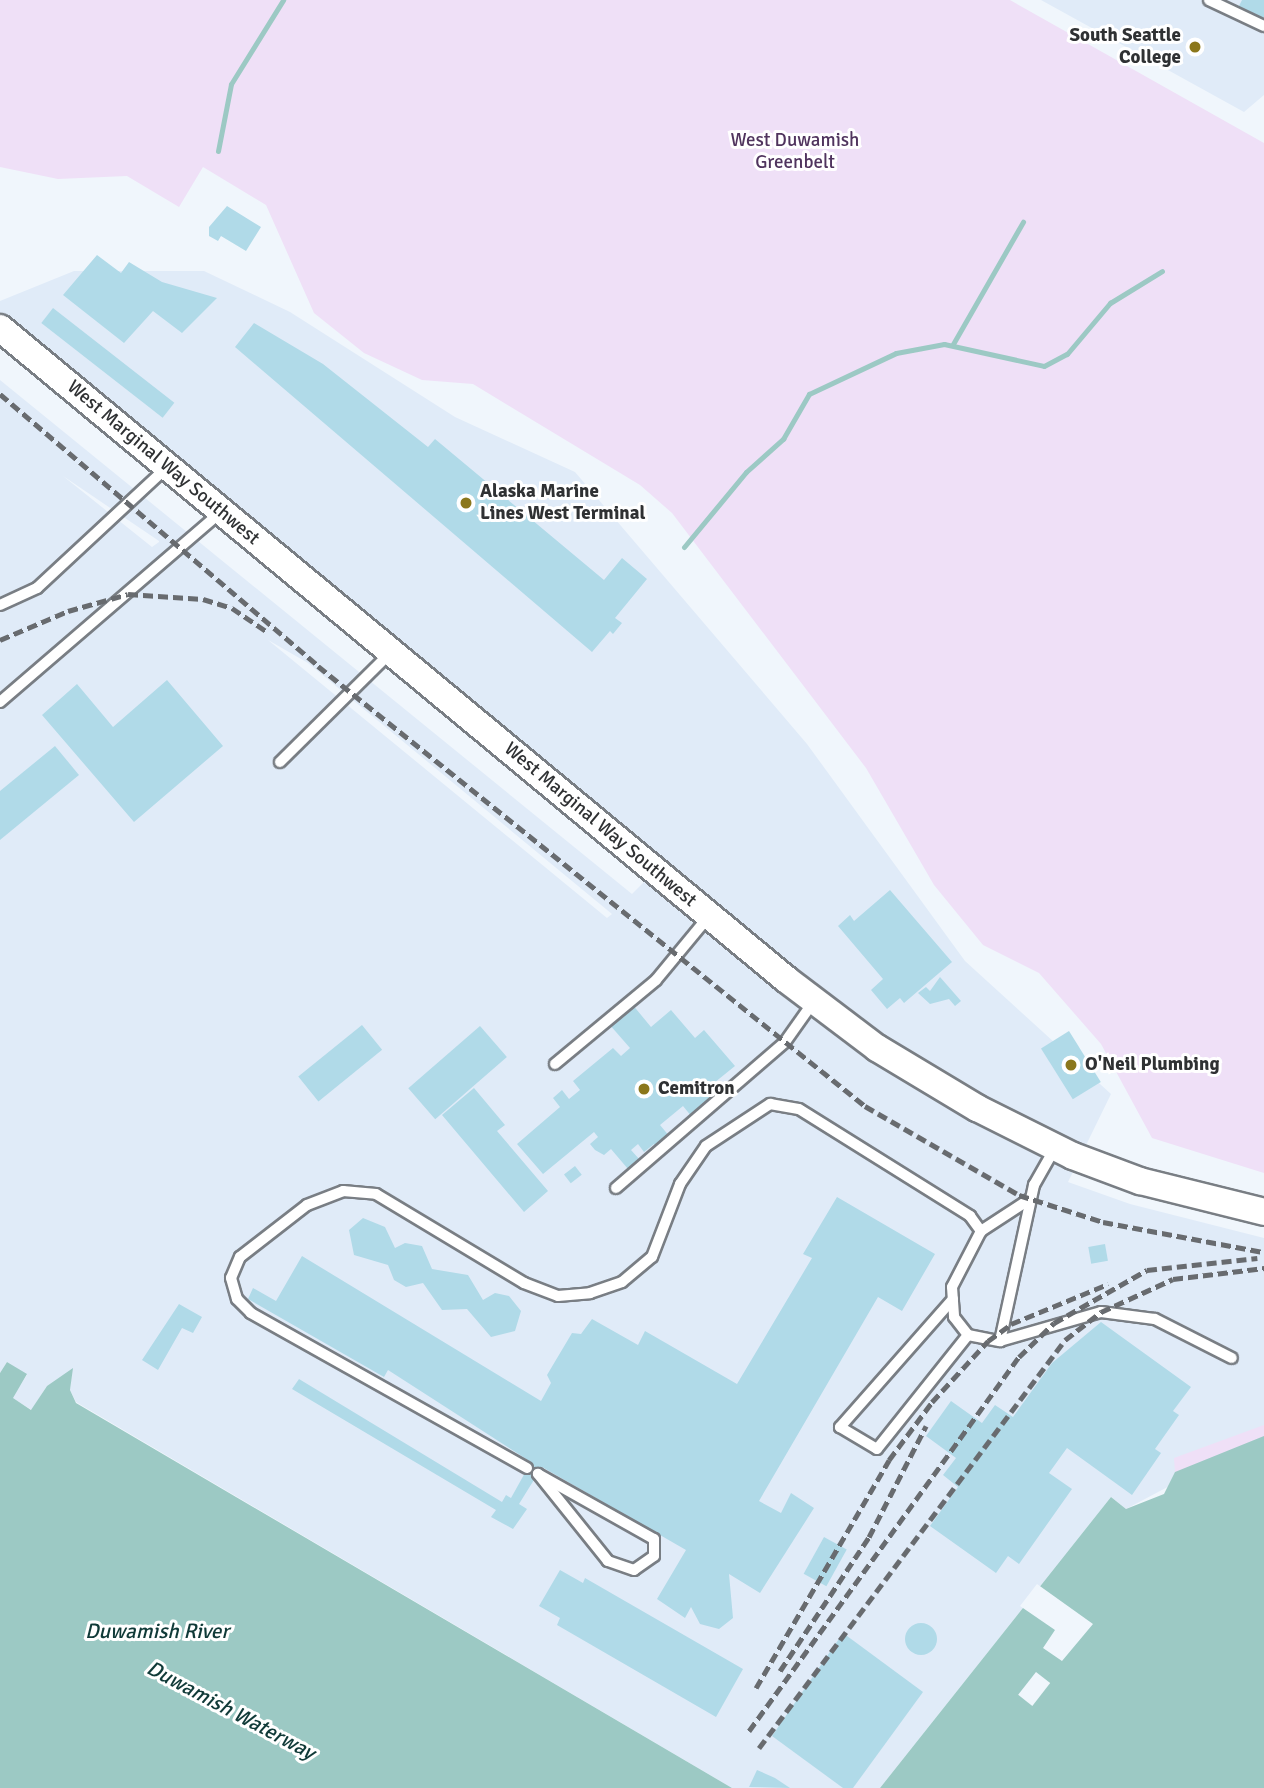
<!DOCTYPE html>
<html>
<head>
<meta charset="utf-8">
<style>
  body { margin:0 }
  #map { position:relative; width:1264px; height:1788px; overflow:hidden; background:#f0f6fc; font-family:Signika,sans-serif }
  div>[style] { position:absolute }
  .built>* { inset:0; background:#e0ebf8 }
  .green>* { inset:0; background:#efe0f7 }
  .water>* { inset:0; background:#9cc9c4 }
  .pier>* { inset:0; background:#f0f6fc; transform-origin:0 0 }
  .stream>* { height:5px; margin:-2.5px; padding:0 2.5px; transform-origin:2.5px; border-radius:2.5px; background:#9cc9c4 }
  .building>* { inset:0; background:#b0dae8; transform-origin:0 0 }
  .round { border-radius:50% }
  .roads { filter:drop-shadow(2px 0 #797e84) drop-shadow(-2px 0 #797e84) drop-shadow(0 2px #797e84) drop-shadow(0 -2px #797e84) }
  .service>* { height:10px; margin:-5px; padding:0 5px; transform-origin:5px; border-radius:5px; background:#fff }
  .secondary>* { height:26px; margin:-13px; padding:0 13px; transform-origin:13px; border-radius:13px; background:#fff }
  .rail>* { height:5px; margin-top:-2.5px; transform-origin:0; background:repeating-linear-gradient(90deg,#686b6f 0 10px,transparent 0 15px) }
  .dots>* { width:19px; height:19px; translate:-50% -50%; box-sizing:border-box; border:4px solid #fff; border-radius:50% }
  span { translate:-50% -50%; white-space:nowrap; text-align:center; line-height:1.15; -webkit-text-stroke:6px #fff; paint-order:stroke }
  .poi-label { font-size:19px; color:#2f3133; font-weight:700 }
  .right { translate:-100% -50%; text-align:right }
  .left { translate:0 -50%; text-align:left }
  .park-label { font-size:19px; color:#50345e }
  .street-label { font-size:19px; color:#2f3133 }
  .water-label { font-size:21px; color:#103a38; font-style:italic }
</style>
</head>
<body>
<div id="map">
  <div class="built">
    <i style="clip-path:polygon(1041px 0,1264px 0,1264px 95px,1244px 112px)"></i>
    <i style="clip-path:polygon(evenodd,74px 271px,204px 271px,290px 312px,455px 417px,575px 472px,807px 744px,965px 961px,1111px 1094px,1068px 1182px,1130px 1204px,1264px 1238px,1264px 1436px,1126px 1509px,1111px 1497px,880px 1788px,732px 1788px,76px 1402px,70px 1390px,72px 1370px,46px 1387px,32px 1410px,12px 1398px,27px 1375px,7px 1362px,0 1373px,0 380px,632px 894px,662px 864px,0 342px,0 301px,74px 271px,63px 476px,159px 541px,159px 542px,152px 547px,63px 476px,74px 271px,268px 640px,308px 663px,612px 914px,607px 918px,268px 640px)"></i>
  </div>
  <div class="green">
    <i style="clip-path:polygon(0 0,1010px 0,1264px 143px,1264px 1173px,1152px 1138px,1101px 1044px,1039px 973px,983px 945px,934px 885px,866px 768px,672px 513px,640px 485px,473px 384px,422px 380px,364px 353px,314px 313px,266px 205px,203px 167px,179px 207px,127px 176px,58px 179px,0 167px)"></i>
    <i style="clip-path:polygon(1264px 1425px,1264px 1473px,1206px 1480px,1175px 1472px,1174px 1458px)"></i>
  </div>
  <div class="water">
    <i style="clip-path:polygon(7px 1362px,27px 1374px,13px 1398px,31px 1410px,47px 1386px,73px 1368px,70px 1390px,76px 1403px,732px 1788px,0 1788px,0 1373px)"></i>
    <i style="clip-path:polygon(1264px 1436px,1264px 1788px,880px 1788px,1111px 1497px,1126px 1509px,1164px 1494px,1175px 1472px)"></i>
  </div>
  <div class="pier">
    <i style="clip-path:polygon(1037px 1584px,1093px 1624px,1062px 1661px,1043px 1648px,1055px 1630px,1020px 1606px)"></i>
    <i style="left:1036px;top:1672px;width:18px;height:29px;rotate:38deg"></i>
  </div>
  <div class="stream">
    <i style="left:218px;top:151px;width:68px;rotate:-79deg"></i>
    <i style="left:231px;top:84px;width:99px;rotate:-58.2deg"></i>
    <i style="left:953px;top:344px;width:141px;rotate:-60.2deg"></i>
    <i style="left:684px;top:547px;width:97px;rotate:-50.4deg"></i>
    <i style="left:746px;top:472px;width:50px;rotate:-41.7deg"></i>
    <i style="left:783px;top:439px;width:52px;rotate:-60deg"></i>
    <i style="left:809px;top:394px;width:96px;rotate:-25.2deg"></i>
    <i style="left:896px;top:353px;width:49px;rotate:-10.6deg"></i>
    <i style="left:944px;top:344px;width:102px;rotate:12.4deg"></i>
    <i style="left:1044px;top:366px;width:26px;rotate:-28deg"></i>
    <i style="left:1067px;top:354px;width:67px;rotate:-49.9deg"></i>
    <i style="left:1110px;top:303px;width:61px;rotate:-31.6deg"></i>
  </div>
  <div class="building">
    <i style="clip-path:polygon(1242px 0,1264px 0,1264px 18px,1238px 8px)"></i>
    <i style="clip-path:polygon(227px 206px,261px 227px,246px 251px,221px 236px,218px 241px,209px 236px,209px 227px)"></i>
    <i style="clip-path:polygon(97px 255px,121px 273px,129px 262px,162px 282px,217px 298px,182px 333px,153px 311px,124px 343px,63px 295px)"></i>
    <i style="left:53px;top:308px;width:154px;height:19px;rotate:38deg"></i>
    <i style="clip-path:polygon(254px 323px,323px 364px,428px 447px,435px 439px,604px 580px,622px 558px,647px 579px,615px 618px,622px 623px,613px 634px,610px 631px,592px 652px,235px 347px)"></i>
    <i style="clip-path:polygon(167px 680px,223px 746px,134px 822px,42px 715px,77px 684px,113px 727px)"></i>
    <i style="clip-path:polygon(55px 746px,79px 775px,0 840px,0 791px)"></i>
    <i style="clip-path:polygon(890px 890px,952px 962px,904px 1003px,900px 998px,887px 1009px,871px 990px,883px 979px,838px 926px,850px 915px,854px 921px)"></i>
    <i style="clip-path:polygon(940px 977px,961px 1001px,955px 1006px,949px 999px,930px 1004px,918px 993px,926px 987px,930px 991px)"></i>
    <i style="clip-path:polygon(632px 1004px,651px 1027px,671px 1010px,695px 1038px,704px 1030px,735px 1066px,709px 1087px,717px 1097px,692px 1117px,683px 1106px,660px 1125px,670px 1137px,657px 1148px,654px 1144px,644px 1152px,638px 1144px,631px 1150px,640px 1160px,628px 1169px,611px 1149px,604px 1155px,595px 1150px,590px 1144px,598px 1137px,594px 1132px,543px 1174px,517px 1144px,560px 1107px,553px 1098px,562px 1090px,569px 1099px,580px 1090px,573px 1081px,613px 1048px,621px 1056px,630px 1048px,609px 1024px)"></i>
    <i style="left:362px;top:1025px;width:32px;height:82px;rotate:51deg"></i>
    <i style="left:480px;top:1026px;width:41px;height:95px;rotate:49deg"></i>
    <i style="left:1069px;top:1031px;width:60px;height:33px;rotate:58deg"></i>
    <i style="clip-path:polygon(474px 1088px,505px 1125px,497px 1131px,548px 1191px,524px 1212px,442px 1115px)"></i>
    <i style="left:575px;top:1166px;width:11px;height:14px;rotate:52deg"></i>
    <i style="clip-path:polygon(837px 1197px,935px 1254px,902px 1311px,878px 1297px,759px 1501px,781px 1513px,791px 1493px,814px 1508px,760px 1593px,729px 1574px,733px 1618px,719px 1629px,700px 1624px,691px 1607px,685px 1618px,657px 1599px,686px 1550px,542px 1467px,519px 1504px,527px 1509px,513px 1529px,491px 1517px,496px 1510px,292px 1389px,299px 1379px,502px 1502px,506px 1495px,511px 1498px,531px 1462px,388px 1370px,384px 1377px,248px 1299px,253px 1288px,276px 1301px,302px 1256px,541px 1401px,551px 1383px,547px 1375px,572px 1333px,581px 1334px,592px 1319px,638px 1345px,645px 1331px,737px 1384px,812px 1258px,803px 1254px)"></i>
    <i style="clip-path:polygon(363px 1218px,385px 1227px,395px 1248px,405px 1243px,422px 1246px,432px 1269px,468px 1275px,483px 1300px,495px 1293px,509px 1296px,521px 1311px,515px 1331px,491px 1337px,467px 1309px,442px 1310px,423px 1283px,406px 1287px,394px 1280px,388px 1265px,354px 1255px,349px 1230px)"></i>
    <i style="left:1105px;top:1244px;width:17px;height:17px;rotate:80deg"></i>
    <i style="clip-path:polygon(179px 1304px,202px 1317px,193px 1333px,182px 1328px,158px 1370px,142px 1360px)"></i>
    <i style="clip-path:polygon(1101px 1322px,1191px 1387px,1173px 1411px,1179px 1415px,1155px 1449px,1161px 1453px,1132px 1495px,1067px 1448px,1049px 1473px,1072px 1489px,1019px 1564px,1008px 1556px,996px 1573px,930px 1526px,958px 1487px,943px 1475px,956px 1458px,926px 1436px,951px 1401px,982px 1423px,995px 1405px,1013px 1417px,1052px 1363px)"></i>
    <i style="left:824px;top:1537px;width:26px;height:42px;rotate:29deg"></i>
    <i style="clip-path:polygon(560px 1570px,583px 1583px,585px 1578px,743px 1669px,716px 1717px,557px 1625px,560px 1618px,539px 1606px)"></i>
    <i class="round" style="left:905px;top:1623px;width:32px;height:32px"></i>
    <i style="clip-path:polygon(843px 1633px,923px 1692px,853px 1788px,843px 1788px,772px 1736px)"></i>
    <i style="clip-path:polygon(757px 1770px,775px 1778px,790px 1788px,749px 1787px)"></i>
  </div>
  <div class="roads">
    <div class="service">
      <i style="left:1209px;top:0;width:61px;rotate:25.3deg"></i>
      <i style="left:0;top:605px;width:41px;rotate:-24.7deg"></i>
      <i style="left:37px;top:588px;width:175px;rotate:-42.9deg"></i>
      <i style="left:0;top:702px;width:291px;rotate:-40.7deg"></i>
      <i style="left:280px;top:762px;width:156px;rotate:-44.7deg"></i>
      <i style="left:555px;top:1064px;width:131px;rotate:-39.7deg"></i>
      <i style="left:656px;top:980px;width:83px;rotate:-50.4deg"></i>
      <i style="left:616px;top:1188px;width:223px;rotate:-40.8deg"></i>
      <i style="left:785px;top:1042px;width:50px;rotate:-54.7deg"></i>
      <i style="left:981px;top:1231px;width:59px;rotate:-33.1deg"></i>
      <i style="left:953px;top:1299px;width:171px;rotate:131.4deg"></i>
      <i style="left:840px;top:1427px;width:43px;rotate:30.7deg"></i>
      <i style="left:877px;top:1449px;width:146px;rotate:-51.4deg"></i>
      <i style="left:1000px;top:1341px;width:160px;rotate:-77.7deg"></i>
      <i style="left:1034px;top:1185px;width:43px;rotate:-60.4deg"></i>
      <i style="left:527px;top:1468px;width:317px;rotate:-150.7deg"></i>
      <i style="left:251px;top:1313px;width:20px;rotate:-135deg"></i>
      <i style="left:237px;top:1299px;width:22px;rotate:-106deg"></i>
      <i style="left:231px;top:1278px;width:23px;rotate:-67deg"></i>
      <i style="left:240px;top:1257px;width:85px;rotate:-37.8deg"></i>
      <i style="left:307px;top:1205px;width:39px;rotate:-21deg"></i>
      <i style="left:343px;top:1191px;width:33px;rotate:5deg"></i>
      <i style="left:376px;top:1194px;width:173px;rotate:31deg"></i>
      <i style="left:524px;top:1283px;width:36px;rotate:21deg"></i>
      <i style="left:558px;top:1296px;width:32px;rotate:-5deg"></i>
      <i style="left:590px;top:1293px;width:34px;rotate:-19deg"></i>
      <i style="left:622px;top:1282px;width:39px;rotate:-40deg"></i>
      <i style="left:652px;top:1257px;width:78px;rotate:-69deg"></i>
      <i style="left:680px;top:1184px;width:46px;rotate:-55.6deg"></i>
      <i style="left:706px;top:1146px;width:77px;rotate:-33.3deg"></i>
      <i style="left:770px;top:1104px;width:29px;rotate:10deg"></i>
      <i style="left:799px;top:1109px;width:202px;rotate:32deg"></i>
      <i style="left:970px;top:1216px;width:19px;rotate:54deg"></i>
      <i style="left:981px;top:1231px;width:63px;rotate:117.4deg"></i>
      <i style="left:952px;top:1287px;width:30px;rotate:86deg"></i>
      <i style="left:954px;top:1317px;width:23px;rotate:52deg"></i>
      <i style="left:968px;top:1335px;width:33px;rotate:11deg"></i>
      <i style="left:1000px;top:1341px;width:105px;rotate:-16deg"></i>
      <i style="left:1101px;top:1312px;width:54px;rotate:7.4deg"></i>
      <i style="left:1155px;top:1319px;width:86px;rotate:26.9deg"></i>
      <i style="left:538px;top:1474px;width:133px;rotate:29.3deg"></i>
      <i style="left:654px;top:1539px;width:17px;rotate:90deg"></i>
      <i style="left:654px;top:1556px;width:24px;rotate:145deg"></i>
      <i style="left:634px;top:1570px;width:28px;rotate:-161deg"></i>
      <i style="left:608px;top:1561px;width:112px;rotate:-128.8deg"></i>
    </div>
    <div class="secondary">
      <i style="left:0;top:328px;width:1022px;rotate:39.64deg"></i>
      <i style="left:787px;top:980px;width:113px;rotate:37.1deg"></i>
      <i style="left:877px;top:1048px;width:117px;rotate:31deg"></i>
      <i style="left:977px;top:1108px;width:107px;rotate:26.6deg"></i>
      <i style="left:1073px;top:1156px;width:72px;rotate:20.5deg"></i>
      <i style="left:1140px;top:1181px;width:128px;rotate:14deg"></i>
    </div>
  </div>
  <div class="rail">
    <i style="left:0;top:394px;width:418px;rotate:40.5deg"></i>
    <i style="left:318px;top:666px;width:702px;rotate:38.81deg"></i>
    <i style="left:865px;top:1106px;width:178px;rotate:30deg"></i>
    <i style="left:1019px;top:1195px;width:88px;rotate:17.8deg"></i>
    <i style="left:1103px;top:1222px;width:164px;rotate:10.6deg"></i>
    <i style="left:0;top:640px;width:74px;rotate:-23.1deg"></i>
    <i style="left:68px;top:611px;width:62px;rotate:-15.8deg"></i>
    <i style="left:128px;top:594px;width:75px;rotate:3.8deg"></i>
    <i style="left:203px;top:599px;width:30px;rotate:17deg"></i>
    <i style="left:232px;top:608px;width:41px;rotate:34.1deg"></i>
    <i style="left:780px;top:1671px;width:161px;rotate:-56.4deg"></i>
    <i style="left:869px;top:1537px;width:125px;rotate:-62.8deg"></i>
    <i style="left:756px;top:1688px;width:264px;rotate:-59.7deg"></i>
    <i style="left:889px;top:1460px;width:72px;rotate:-53.4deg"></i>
    <i style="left:932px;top:1402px;width:83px;rotate:-47.4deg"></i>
    <i style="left:988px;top:1341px;width:29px;rotate:-36deg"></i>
    <i style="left:1011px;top:1324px;width:105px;rotate:-22.4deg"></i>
    <i style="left:749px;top:1731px;width:461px;rotate:-54.2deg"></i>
    <i style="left:1019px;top:1357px;width:49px;rotate:-44.2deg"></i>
    <i style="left:1054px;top:1323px;width:107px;rotate:-29.7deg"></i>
    <i style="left:1147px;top:1270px;width:111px;rotate:-6.2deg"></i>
    <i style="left:759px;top:1748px;width:510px;rotate:-53.13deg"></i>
    <i style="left:1065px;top:1340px;width:46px;rotate:-37.9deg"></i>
    <i style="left:1101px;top:1312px;width:79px;rotate:-24.6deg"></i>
    <i style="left:1173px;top:1279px;width:92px;rotate:-6.9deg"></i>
  </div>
  <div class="dots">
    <i style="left:1195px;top:47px;background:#8b771b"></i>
    <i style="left:466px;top:503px;background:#8b771b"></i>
    <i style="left:1071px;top:1065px;background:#8b771b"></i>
    <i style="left:644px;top:1089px;background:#8b771b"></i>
  </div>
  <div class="poi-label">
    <span class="right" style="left:1181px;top:47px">South Seattle<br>College</span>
    <span class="left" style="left:480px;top:503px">Alaska Marine<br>Lines West Terminal</span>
    <span class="left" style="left:1085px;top:1065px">O'Neil Plumbing</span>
    <span class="left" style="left:658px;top:1089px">Cemitron</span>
  </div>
  <div class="park-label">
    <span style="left:795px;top:152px">West Duwamish<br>Greenbelt</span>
  </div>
  <div class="street-label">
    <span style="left:163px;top:463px;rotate:40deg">West Marginal Way Southwest</span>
    <span style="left:600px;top:825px;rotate:40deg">West Marginal Way Southwest</span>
  </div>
  <div class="water-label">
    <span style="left:157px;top:1631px">Duwamish River</span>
    <span style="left:231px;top:1710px;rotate:28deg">Duwamish Waterway</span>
  </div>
</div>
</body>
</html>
